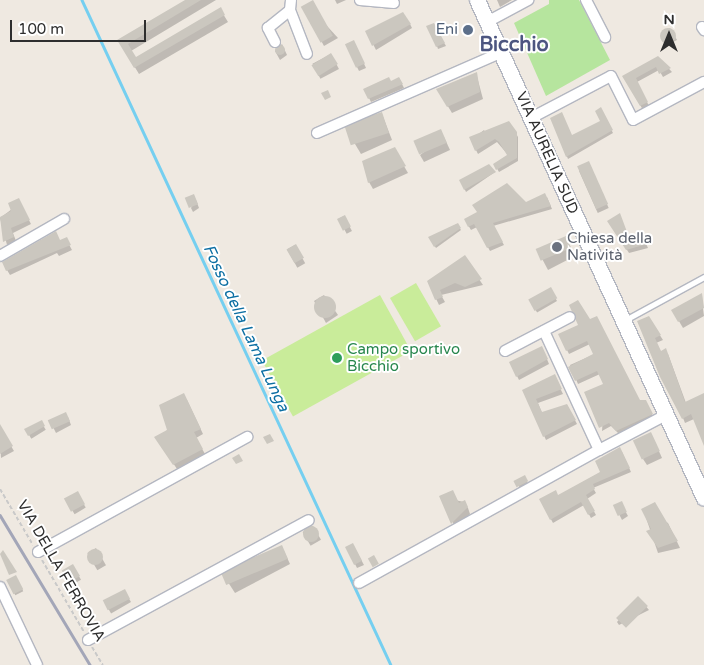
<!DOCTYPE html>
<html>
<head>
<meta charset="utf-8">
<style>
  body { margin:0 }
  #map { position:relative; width:704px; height:665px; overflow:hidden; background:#efe9e1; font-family:"Varela Round",sans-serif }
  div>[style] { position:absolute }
  .green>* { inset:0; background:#b6e59e }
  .pitch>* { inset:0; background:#c9ec9a; transform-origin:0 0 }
  .shadow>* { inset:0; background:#0003; transform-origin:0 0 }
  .stream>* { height:2.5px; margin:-1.25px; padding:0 1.25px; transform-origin:1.25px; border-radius:1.25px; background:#75cff0 }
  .building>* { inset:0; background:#cbc7bf; transform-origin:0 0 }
  .round { border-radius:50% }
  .path>* { height:2px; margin-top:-1px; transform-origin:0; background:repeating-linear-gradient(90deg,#c9c9c9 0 4px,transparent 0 6.5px) }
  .roads { filter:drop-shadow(1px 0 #b4b7c1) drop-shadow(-1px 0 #b4b7c1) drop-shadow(0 1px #b4b7c1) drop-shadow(0 -1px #b4b7c1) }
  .lane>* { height:5px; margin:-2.5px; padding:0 2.5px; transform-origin:2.5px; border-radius:2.5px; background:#fff }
  .street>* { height:10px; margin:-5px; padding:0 5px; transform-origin:5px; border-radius:5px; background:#fff }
  .secondary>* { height:15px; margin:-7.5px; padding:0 7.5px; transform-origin:7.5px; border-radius:7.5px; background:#fff }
  .rail>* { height:2.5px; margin:-1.25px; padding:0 1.25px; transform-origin:1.25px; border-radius:1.25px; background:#a3a6b8 }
  .dots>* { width:14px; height:14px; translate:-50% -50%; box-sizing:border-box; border:2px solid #fff; border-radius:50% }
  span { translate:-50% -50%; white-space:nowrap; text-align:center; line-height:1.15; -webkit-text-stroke:4px #fff; paint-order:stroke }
  .service-label { font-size:15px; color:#4e5e75 }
  .right { translate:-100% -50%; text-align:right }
  .street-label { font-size:15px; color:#2e2e2e }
  .worship-label { font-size:15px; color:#5b616d }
  .left { translate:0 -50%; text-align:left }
  .leisure-label { font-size:15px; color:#27864d }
  .water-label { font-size:16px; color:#0d6fa3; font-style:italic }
  .district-label { font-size:20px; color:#4d5680; font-weight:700 }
  .north { position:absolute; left:644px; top:10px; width:50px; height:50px; -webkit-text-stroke:4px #fff; paint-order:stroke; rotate:0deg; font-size:14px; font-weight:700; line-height:20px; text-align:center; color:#2e2e2e }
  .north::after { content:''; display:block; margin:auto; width:18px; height:22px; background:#2e2e2e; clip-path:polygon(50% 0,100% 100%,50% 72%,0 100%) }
  .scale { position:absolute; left:10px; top:20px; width:136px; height:22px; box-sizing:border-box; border:2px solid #2e2e2e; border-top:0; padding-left:6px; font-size:15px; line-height:18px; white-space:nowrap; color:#2e2e2e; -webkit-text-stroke:4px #fff; paint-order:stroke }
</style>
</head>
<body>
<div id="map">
  <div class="green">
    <i style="clip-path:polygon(549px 0,579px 0,610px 60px,546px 96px,514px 23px,549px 4px)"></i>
  </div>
  <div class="pitch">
    <i style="left:416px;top:283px;width:50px;height:30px;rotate:60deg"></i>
    <i style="left:380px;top:295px;width:64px;height:135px;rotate:61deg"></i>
  </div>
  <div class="shadow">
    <i style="clip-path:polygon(188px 0,216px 0,131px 51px,136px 59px,220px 9px,228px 22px,139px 74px,119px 41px)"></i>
    <i style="clip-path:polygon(335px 0,346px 0,337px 4px)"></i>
    <i style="clip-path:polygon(497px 0,512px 0,500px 7px)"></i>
    <i style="clip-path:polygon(410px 24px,412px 28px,376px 50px,367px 32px)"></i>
    <i style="clip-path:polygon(433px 24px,446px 46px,438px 49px,437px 46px)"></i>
    <i style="clip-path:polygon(327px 26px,338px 38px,324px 46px,317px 33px)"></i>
    <i style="clip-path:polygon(670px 28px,677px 40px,665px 46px,661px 33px)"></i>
    <i style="clip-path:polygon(282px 44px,287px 55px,280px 60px,275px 51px)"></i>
    <i style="clip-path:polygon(346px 45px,356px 46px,366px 68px,359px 71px)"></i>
    <i style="left:331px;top:54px;width:17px;height:21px;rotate:62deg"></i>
    <i style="clip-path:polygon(658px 57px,672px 72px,663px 77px,659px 70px,637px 82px,649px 106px,643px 110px,624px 77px)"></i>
    <i style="clip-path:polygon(476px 73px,483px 99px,452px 113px,438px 90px)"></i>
    <i style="clip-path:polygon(399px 78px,404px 88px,371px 102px,369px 98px)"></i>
    <i style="clip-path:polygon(600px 109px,613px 133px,568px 159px,552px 119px,571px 136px,602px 122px)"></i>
    <i style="clip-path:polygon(382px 114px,392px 140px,361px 154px,346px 129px)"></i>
    <i style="clip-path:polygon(511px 125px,518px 137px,518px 161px,499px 172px,495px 165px,509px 156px,497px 142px,478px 154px,471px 140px,484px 130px,487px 135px)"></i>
    <i style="clip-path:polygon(444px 137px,450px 150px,424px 162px,420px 155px)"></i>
    <i style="clip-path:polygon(394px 149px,408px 173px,373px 189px,369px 182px)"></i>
    <i style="left:590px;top:166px;width:46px;height:12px;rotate:66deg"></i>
    <i style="clip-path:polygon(495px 172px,466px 192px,461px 181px)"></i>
    <i style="clip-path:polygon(547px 197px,552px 209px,493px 226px,504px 245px,490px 251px,477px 227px,471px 230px,465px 220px)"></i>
    <i style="clip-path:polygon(196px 200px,199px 208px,193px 212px,191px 208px)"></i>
    <i style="clip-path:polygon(20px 203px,31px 224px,13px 233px,16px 241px,7px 245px,0 218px)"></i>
    <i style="left:344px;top:216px;width:17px;height:6px;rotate:62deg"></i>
    <i style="clip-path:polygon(609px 222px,630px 241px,642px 235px,648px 248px,629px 253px)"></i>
    <i style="clip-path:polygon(457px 224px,461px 230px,436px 248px,430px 238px)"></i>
    <i style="clip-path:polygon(66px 239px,72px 250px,59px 256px,57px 253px,10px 275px,7px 270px)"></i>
    <i style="left:295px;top:245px;width:21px;height:9px;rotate:61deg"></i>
    <i style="clip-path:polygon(570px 246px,575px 256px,548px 270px,538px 251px)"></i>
    <i style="clip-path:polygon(464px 257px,483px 285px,441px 295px,445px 302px,439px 305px,428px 282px)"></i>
    <i style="left:550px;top:289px;width:14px;height:23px;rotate:60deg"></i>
    <i style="clip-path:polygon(324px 295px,338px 315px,326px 323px,314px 301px)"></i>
    <i style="clip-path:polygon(701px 295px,704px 316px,683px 328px,673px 311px)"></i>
    <i style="clip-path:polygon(648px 317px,663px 340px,656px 343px,661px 352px,668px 354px,686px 403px,704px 394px,704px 439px,694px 419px,685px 423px,683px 418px,638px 322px)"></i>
    <i style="clip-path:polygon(580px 325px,640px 402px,645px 401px,654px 418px,619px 434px,611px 426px,602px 431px,605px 385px,600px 374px,578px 384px,570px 365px,595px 354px,590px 344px,569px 354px,567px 350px)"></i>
    <i style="clip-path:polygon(544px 352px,549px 364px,519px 380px,517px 376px)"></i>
    <i style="clip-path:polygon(556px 380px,563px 394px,538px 403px,542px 413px,567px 405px,577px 424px,546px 440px,524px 391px)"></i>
    <i style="clip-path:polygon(187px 400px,203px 434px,196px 438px,205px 454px,177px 469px,159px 442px)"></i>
    <i style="clip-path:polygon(68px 417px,71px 425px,56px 433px,50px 421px)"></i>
    <i style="left:41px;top:422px;width:9px;height:17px;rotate:58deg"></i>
    <i style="clip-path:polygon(5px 436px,14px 451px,1px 458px,0 439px)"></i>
    <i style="clip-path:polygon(654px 440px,662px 458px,647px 465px,643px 459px)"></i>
    <i style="clip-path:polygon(622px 452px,631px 472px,593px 488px,596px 493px,587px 499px,596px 515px,591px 518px,584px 505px,553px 523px,540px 499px,558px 496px,601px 472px)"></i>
    <i style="left:524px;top:477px;width:10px;height:9px;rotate:61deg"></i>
    <i style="left:77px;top:493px;width:17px;height:13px;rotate:59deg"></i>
    <i style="clip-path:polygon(441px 497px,464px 502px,468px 508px,470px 514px,456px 529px)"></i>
    <i style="clip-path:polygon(615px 506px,623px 507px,628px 516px,622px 520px)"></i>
    <i style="clip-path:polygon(643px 509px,668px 523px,680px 548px,658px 553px)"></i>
    <i style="left:313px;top:526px;width:16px;height:12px;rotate:60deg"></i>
    <i style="clip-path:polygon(353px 545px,364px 565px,357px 568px,355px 564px)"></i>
    <i style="left:96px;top:548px;width:20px;height:10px;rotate:60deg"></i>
    <i style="clip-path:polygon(284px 551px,290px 564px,235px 593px,224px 576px)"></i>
    <i style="left:73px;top:566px;width:16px;height:10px;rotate:60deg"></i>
    <i style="left:16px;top:577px;width:16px;height:9px;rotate:63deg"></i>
    <i style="left:124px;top:590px;width:14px;height:23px;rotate:60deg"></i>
    <i style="clip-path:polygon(638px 597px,649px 610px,619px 625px,617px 622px)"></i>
  </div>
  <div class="stream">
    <i style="left:82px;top:0;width:733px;rotate:65.08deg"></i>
  </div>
  <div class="building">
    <i style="clip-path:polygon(185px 0,201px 0,128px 44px,136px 57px,221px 7px,225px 15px,134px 68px,117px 40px)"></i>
    <i style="left:313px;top:0;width:41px;height:14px;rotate:61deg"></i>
    <i style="clip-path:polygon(403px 12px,411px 24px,372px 46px,365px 31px)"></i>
    <i style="clip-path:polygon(434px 23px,445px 43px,436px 47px,426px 26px)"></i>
    <i class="round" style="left:660px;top:28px;width:16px;height:16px"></i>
    <i style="left:354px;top:40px;width:26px;height:10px;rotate:65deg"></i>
    <i class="round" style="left:275px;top:45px;width:10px;height:10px"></i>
    <i style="left:331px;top:53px;width:13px;height:23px;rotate:58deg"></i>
    <i style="clip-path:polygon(658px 56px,671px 68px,659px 74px,656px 67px,636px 78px,648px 102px,640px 106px,622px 76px)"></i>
    <i style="clip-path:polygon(477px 72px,480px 92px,447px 107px,436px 89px)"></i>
    <i style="clip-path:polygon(389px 77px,391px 81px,399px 77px,403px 84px,368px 99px,363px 89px)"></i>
    <i style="clip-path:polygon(328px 90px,331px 97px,325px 100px,321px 93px)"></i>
    <i style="clip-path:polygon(601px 107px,613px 130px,566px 157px,550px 118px,562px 112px,572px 135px,600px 121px,595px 111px)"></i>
    <i style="left:382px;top:112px;width:22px;height:40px;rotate:72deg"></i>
    <i style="clip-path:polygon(509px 121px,517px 132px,517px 158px,496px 170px,493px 164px,507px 155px,499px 142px,495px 139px,475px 151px,469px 137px)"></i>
    <i style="left:441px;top:129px;width:15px;height:30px;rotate:67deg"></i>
    <i style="clip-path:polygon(395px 147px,406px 166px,368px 183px,362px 161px)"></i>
    <i style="left:589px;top:161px;width:47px;height:13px;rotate:66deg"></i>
    <i style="clip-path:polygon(489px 164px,496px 172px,464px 190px,459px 180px)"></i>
    <i style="clip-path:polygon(507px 183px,526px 202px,545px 193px,551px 206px,493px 223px,503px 242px,487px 248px,474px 224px,468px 227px,464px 219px,477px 212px,472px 205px)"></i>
    <i style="left:194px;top:194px;width:11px;height:10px;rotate:68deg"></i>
    <i style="clip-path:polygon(19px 198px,30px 220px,11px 228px,14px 237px,3px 242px,0 217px,11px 211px,8px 203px)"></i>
    <i style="clip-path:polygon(620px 213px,630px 240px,642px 234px,647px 244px,626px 250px,607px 221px)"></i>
    <i style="left:345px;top:215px;width:13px;height:9px;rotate:63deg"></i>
    <i style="clip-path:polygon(458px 223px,461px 228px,434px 247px,428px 237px)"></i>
    <i style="clip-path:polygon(56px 231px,60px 240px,67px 237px,71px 245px,6px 271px,2px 262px)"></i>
    <i style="left:566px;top:236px;width:13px;height:33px;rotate:67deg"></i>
    <i style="left:296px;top:244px;width:16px;height:11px;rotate:60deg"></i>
    <i style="clip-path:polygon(465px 255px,482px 279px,465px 287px,455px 283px,440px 290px,443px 297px,435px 300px,427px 281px)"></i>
    <i style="left:551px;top:287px;width:13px;height:26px;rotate:61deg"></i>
    <i style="clip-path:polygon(702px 293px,704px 308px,678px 322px,671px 310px)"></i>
    <i class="round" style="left:314px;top:296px;width:22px;height:22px"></i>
    <i style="clip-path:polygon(578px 300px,590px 319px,597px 316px,640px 400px,646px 400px,653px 414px,616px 431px,609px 423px,599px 428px,584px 392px,603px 384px,597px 371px,575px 381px,568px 367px,593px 354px,587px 341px,566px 351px,558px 334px,578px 325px,569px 305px)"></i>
    <i style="clip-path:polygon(649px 316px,661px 335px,655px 338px,661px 351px,666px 348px,685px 402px,704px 393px,704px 446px,691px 414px,682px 419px,660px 377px,637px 321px)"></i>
    <i style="clip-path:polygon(542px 346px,548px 359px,516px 377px,509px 362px)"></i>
    <i style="clip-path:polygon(555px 374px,562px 389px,536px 399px,542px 412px,567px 404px,576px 420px,543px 437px,522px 390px)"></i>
    <i style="clip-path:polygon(184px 393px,201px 429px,194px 432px,203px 449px,173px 465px,154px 437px,167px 430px,159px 405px)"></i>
    <i style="left:66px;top:412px;width:10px;height:20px;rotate:66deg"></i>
    <i style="clip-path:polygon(42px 420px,45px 426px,28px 436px,24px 429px)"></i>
    <i style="clip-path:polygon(0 424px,13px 446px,0 454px)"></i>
    <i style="left:651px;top:432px;width:21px;height:20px;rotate:65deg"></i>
    <i style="clip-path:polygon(270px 434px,274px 441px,267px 444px,263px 437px)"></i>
    <i style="clip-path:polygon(620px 447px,630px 468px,593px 484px,595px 489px,586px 495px,595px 511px,588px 515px,581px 502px,550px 520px,539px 499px,556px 490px,558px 495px,600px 472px,595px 461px)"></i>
    <i style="clip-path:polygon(239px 454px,243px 461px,236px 464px,232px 458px)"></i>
    <i style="left:525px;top:475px;width:7px;height:13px;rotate:63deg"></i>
    <i style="clip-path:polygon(453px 490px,459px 503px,465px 500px,468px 507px,451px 524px,439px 496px)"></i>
    <i style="left:78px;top:491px;width:15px;height:16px;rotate:62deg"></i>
    <i style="left:622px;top:501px;width:12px;height:10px;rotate:66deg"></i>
    <i style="clip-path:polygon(655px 502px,678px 541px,658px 548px,646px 531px,651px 529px,641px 509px)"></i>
    <i class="round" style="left:303px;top:526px;width:16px;height:16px"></i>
    <i style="left:353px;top:543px;width:20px;height:9px;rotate:63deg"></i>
    <i style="left:282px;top:545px;width:15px;height:67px;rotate:67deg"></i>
    <i class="round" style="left:87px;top:549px;width:16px;height:16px"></i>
    <i style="clip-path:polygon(3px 550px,17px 572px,9px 575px,0 554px)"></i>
    <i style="left:374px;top:555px;width:10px;height:7px;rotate:61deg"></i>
    <i style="left:73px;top:564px;width:14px;height:13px;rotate:60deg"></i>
    <i style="left:16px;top:575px;width:16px;height:11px;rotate:63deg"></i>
    <i style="left:125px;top:589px;width:11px;height:25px;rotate:63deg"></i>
    <i style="left:638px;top:596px;width:14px;height:31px;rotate:45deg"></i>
  </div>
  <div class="path">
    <i style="left:0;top:489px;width:65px;rotate:59.5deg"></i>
    <i style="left:42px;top:560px;width:83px;rotate:59.7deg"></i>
    <i style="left:92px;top:647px;width:21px;rotate:59deg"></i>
  </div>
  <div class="roads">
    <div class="lane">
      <i style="left:625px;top:320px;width:90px;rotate:-28.6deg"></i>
    </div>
    <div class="street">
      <i style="left:291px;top:0;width:10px;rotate:96deg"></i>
      <i style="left:290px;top:10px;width:47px;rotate:68.9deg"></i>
      <i style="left:360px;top:0;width:34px;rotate:5deg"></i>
      <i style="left:586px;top:0;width:42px;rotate:62.8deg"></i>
      <i style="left:487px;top:22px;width:47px;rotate:-28.2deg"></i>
      <i style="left:702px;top:27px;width:4px;rotate:56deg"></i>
      <i style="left:275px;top:42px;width:16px;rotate:-117deg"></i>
      <i style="left:268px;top:28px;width:28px;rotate:-39deg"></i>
      <i style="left:531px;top:118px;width:90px;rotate:-27.7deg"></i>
      <i style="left:611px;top:76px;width:49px;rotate:63.4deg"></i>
      <i style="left:633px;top:120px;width:81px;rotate:-28.2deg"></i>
      <i style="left:317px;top:133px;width:200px;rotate:-23.6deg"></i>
      <i style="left:0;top:256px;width:74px;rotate:-30deg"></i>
      <i style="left:544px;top:331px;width:131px;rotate:65.2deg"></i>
      <i style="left:599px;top:450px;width:76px;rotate:-27.6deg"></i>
      <i style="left:505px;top:351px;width:73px;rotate:-27.6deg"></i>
      <i style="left:38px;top:552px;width:239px;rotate:-28.8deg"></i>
      <i style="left:359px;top:583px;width:274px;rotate:-29deg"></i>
      <i style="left:0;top:587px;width:86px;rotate:64.6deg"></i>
      <i style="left:88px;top:640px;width:251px;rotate:-28.5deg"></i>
    </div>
    <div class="secondary">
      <i style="left:477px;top:0;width:547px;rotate:65.5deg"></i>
    </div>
  </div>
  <div class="rail">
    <i style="left:0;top:515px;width:175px;rotate:59deg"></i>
  </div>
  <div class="dots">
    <i style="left:468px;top:30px;background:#5c6f8a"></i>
    <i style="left:557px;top:247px;background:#6b7280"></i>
    <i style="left:337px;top:358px;background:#2e9e5b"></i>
  </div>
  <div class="service-label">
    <span class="right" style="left:458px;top:30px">Eni</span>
  </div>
  <div class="street-label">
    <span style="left:547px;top:153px;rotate:66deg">VIA AURELIA SUD</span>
    <span style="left:61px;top:571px;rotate:60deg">VIA DELLA FERROVIA</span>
  </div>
  <div class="worship-label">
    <span class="left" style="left:567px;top:247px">Chiesa della<br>Natività</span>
  </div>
  <div class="leisure-label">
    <span class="left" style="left:347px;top:358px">Campo sportivo<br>Bicchio</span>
  </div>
  <div class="water-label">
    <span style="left:246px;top:328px;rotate:65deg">Fosso della Lama Lunga</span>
  </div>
  <div class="district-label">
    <span style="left:514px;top:45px">Bicchio</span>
  </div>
  <div class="north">N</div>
  <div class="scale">100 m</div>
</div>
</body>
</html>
